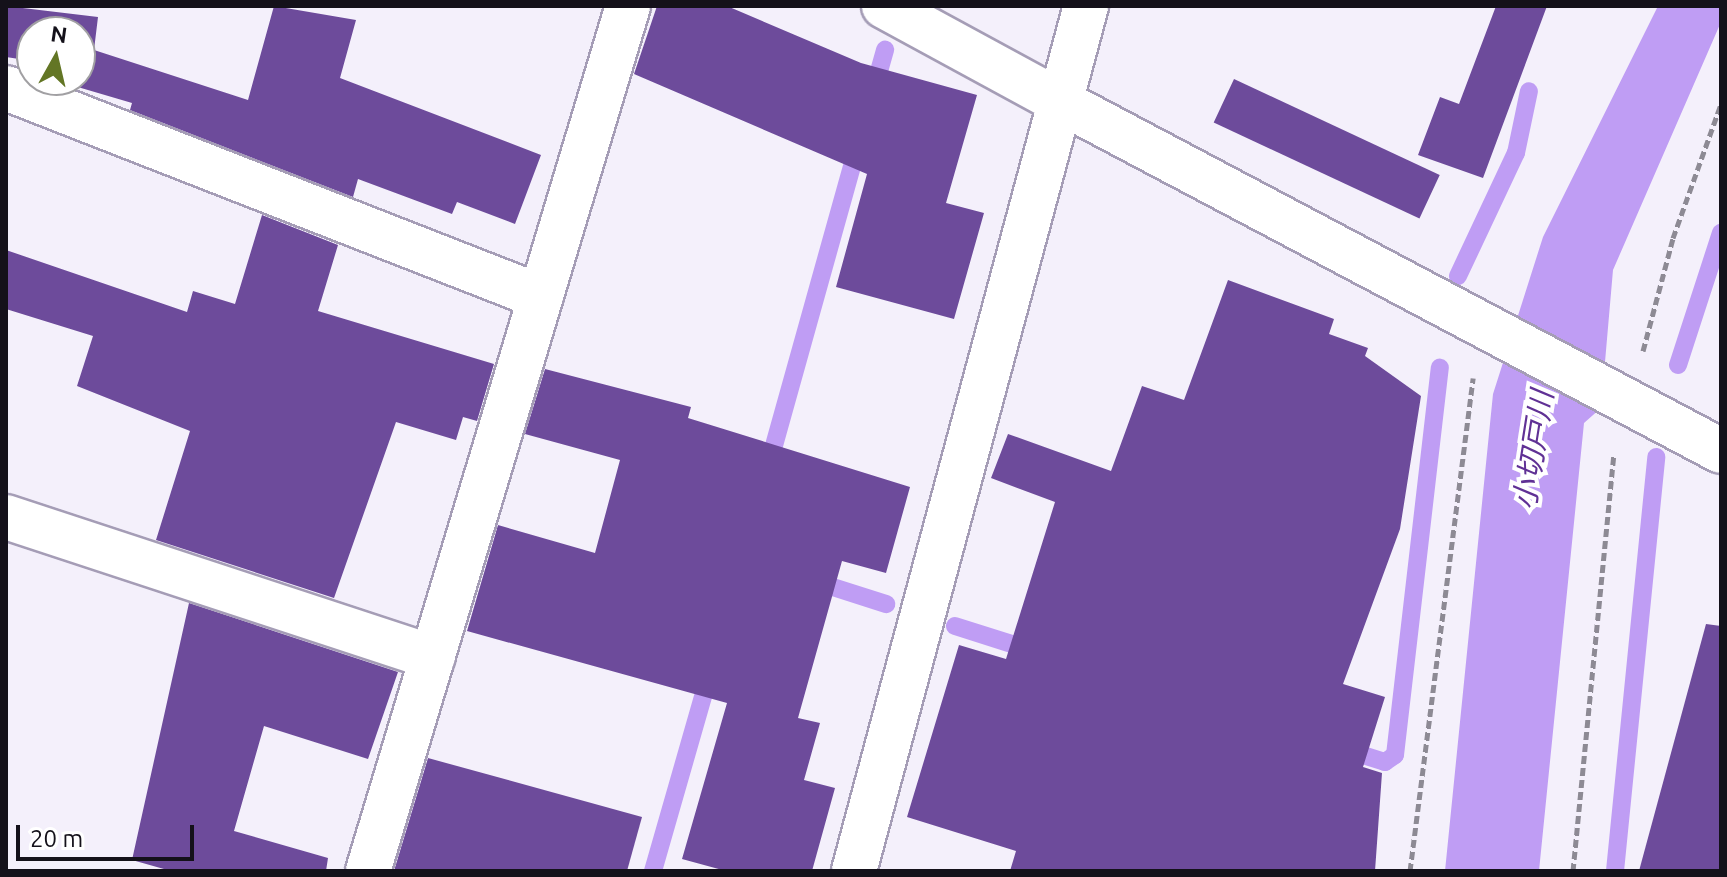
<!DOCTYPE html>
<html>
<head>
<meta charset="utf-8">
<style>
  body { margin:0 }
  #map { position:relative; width:1727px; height:877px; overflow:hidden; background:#f4f0fb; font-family:Ubuntu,"Noto Sans JP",sans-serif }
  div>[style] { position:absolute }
  .water>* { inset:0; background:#bf9df4 }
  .stream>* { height:18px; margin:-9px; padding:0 9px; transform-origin:9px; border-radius:9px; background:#bf9df4 }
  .building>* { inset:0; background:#6d4b9b; transform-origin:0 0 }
  .path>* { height:5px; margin-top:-2.5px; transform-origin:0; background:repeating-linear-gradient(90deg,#8d8a94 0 8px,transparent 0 12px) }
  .roads { filter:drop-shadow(2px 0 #a59db6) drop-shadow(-2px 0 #a59db6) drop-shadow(0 2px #a59db6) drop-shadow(0 -2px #a59db6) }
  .street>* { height:44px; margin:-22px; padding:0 22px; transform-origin:22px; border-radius:22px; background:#fff }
  .secondary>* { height:44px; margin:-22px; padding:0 22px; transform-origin:22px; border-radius:22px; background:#fff }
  span { translate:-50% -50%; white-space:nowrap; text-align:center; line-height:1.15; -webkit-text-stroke:8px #fff; paint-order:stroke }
  .water-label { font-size:30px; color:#603195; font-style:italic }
  .frame { position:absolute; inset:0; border:8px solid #14111a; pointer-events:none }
  .north { position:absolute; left:16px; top:16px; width:80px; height:80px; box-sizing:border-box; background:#fff; border:2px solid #a1a0a3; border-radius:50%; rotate:8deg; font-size:22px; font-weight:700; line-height:32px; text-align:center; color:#14111a }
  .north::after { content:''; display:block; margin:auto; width:28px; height:36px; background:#637625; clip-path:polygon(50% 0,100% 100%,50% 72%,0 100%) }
  .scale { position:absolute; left:16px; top:825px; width:178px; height:36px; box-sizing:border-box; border:4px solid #14111a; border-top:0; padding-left:10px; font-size:24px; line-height:28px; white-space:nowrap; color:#14111a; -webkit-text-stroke:6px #fff; paint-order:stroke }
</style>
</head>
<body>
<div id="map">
  <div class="water">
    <i style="clip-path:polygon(1658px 6px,1721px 6px,1721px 22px,1613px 270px,1601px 408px,1584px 423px,1539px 871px,1445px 871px,1493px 394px,1543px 237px)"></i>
  </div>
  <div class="stream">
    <i style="left:874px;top:89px;width:41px;rotate:-74.2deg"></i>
    <i style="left:1458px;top:276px;width:136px;rotate:-64.8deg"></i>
    <i style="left:1516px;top:153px;width:63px;rotate:-78.2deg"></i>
    <i style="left:1678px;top:365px;width:139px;rotate:-72deg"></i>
    <i style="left:768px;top:467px;width:334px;rotate:-74.4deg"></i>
    <i style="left:814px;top:581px;width:76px;rotate:17.7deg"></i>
    <i style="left:955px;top:626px;width:83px;rotate:17.6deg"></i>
    <i style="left:1344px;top:749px;width:43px;rotate:17.6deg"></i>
    <i style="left:1385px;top:762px;width:12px;rotate:-35deg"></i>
    <i style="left:1395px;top:755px;width:390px;rotate:-83.4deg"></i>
    <i style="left:653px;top:871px;width:207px;rotate:-74deg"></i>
    <i style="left:1615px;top:871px;width:416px;rotate:-84.3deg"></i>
  </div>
  <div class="building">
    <i style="clip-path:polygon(6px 6px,98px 17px,94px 50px,248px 100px,274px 6px,356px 20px,340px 78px,541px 155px,515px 224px,457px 202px,452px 214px,358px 179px,353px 197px,130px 110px,132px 103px,54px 80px,80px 80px,80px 32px,32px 32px,32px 61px,6px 57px)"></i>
    <i style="clip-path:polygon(657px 6px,727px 6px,861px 63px,977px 95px,946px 203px,984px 213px,954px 319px,836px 287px,867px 174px,634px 74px)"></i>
    <i style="clip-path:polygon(1496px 6px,1547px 6px,1483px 178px,1418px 155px,1440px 97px,1459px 104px)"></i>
    <i style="left:1234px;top:79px;width:227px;height:48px;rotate:25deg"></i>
    <i style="clip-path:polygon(262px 215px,338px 245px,318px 311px,494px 364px,477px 421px,463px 417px,456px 440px,396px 422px,334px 598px,156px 540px,190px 431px,77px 386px,93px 336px,6px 309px,6px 250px,187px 312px,193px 291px,235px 304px)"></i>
    <i style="clip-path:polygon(1228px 280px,1334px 319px,1329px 334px,1368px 348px,1365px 356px,1421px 396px,1400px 529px,1343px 684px,1385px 697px,1363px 767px,1382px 773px,1375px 871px,1010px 871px,1016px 851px,907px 817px,959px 645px,1006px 659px,1055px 502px,991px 478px,1008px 434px,1111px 471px,1142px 386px,1184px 400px)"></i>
    <i style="clip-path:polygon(545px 369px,691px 407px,688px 418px,910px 487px,886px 573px,842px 561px,798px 718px,820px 723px,804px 780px,835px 788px,812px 871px,726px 871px,682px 859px,727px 703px,467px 631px,498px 525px,595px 553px,620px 460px,525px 434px)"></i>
    <i style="clip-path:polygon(189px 603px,398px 672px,368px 759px,264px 726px,234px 831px,328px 858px,326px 871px,171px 871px,132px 860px)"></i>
    <i style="clip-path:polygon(1706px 624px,1721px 626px,1721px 871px,1639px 871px)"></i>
    <i style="clip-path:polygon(428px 758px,642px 817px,627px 871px,394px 871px)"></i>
  </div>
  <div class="path">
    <i style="left:1643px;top:351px;width:117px;rotate:-75.1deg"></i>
    <i style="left:1673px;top:238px;width:142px;rotate:-70.3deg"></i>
    <i style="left:1410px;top:871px;width:497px;rotate:-82.7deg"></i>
    <i style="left:1573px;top:871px;width:419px;rotate:-84.4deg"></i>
  </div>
  <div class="roads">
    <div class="street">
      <i style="left:884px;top:6px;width:204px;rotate:28.5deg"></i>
      <i style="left:6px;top:88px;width:574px;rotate:21.34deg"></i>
      <i style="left:6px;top:517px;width:449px;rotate:18.2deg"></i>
      <i style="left:368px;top:871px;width:903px;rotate:-73.27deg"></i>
    </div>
    <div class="secondary">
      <i style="left:1063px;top:103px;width:744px;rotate:27.87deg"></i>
      <i style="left:854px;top:871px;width:896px;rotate:-74.99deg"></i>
    </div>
  </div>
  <div class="water-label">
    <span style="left:1533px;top:450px;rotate:-81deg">小切戸川</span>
  </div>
  <div class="frame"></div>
  <div class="north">N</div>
  <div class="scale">20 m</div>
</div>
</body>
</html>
